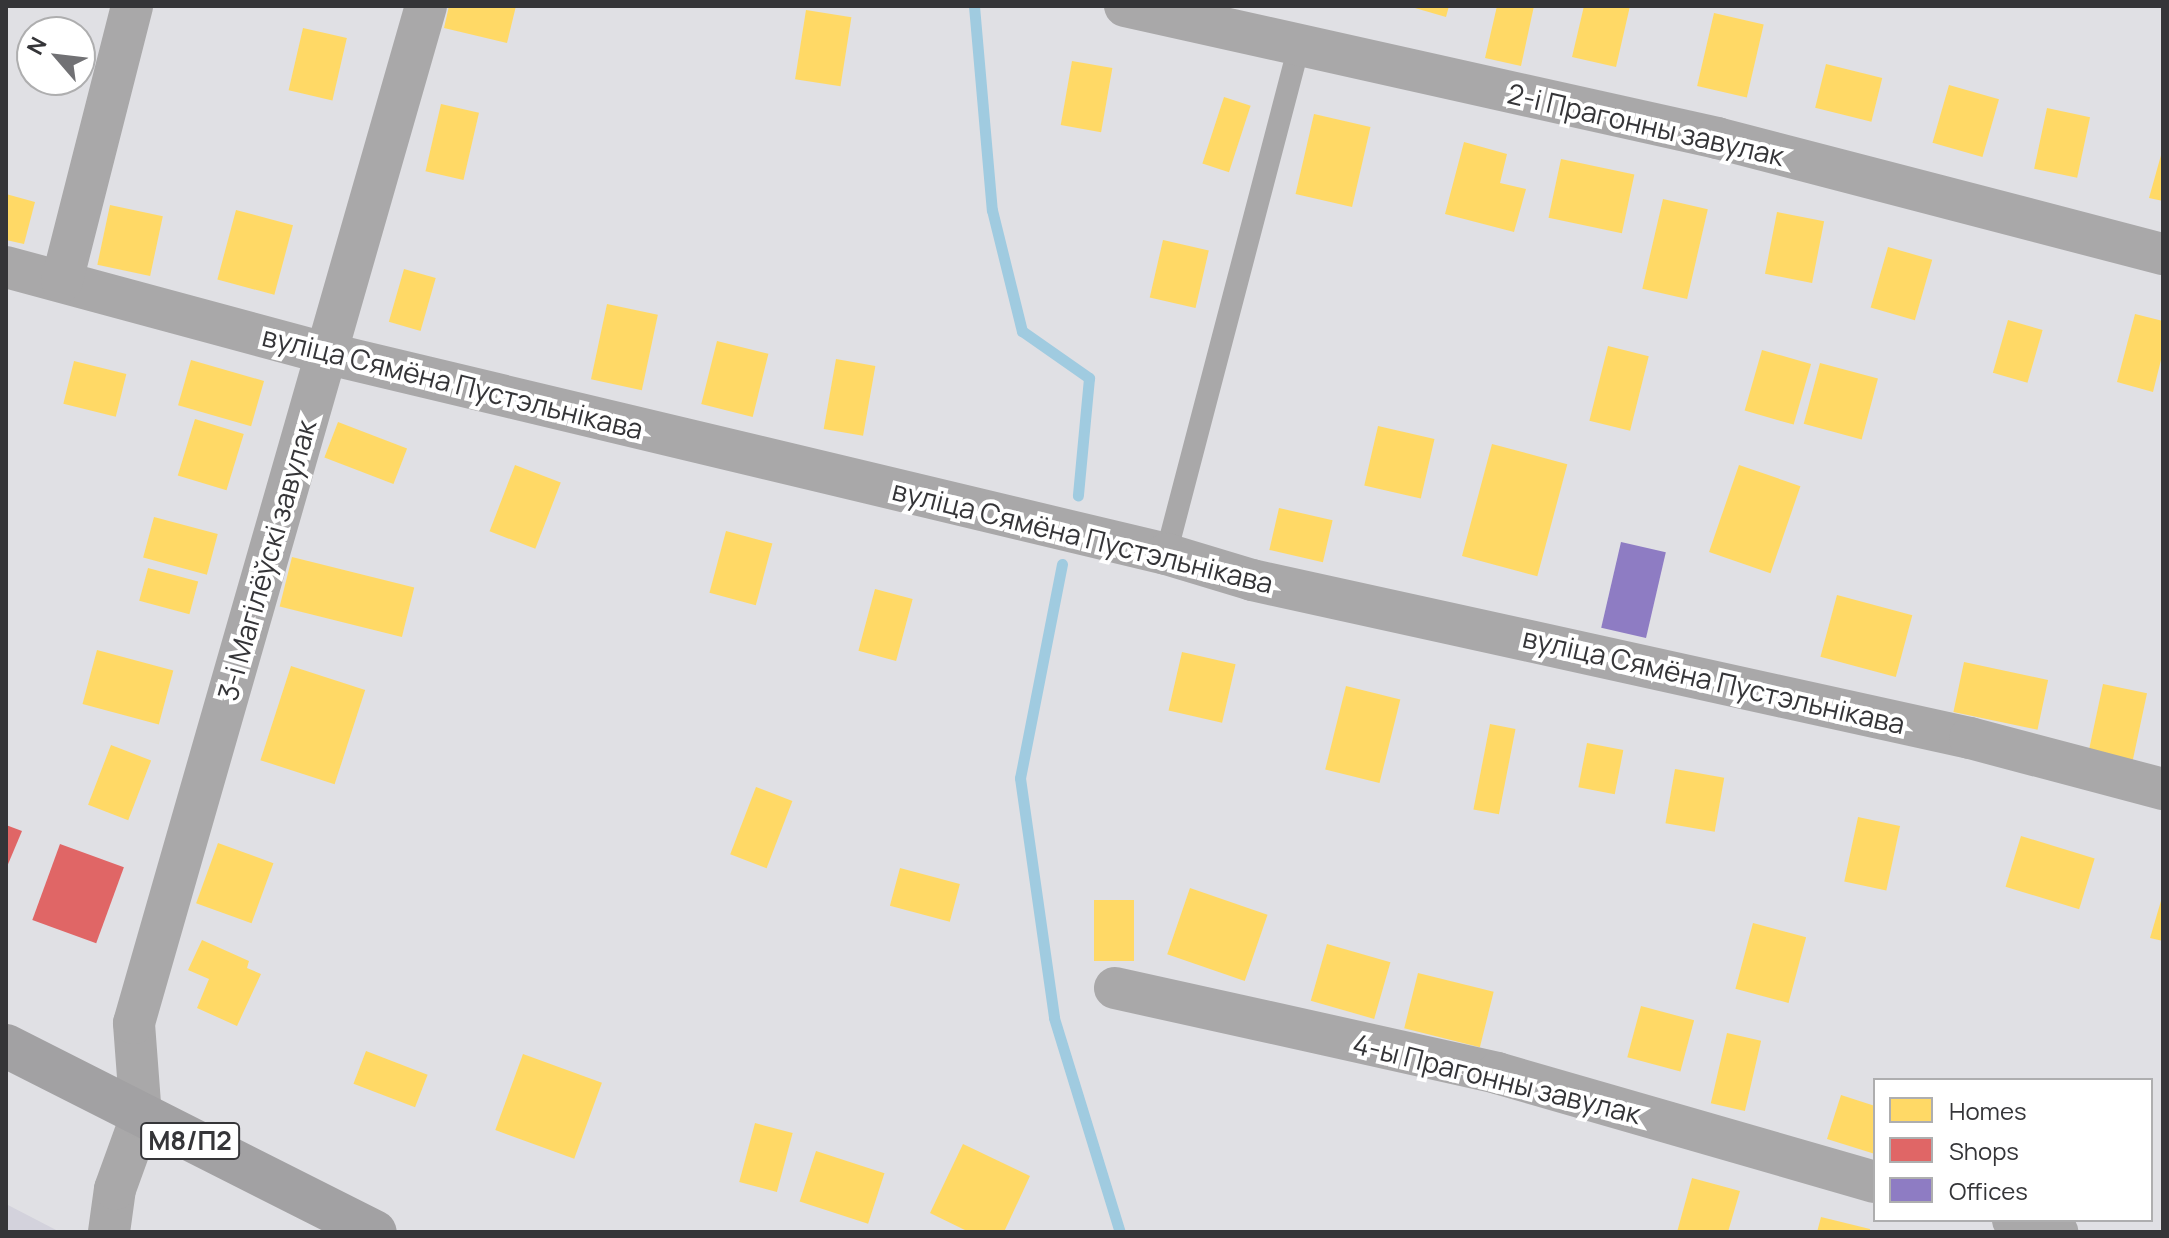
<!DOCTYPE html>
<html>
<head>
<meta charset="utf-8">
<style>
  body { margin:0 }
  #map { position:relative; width:2169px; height:1238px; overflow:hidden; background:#e0e0e4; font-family:Manrope,sans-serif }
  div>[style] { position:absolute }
  .built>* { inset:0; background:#d3d2dc }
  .homes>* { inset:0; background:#ffd966; transform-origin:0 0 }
  .shops>* { inset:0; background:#e06666; transform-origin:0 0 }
  .offices>* { inset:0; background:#8e7cc3; transform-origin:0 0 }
  .stream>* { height:11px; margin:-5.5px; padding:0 5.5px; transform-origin:5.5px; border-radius:5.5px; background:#a0cbe0 }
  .service>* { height:22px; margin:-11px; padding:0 11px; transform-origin:11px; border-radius:11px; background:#a9a8a9 }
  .minor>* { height:42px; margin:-21px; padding:0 21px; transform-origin:21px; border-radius:21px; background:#a9a8a9 }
  .primary>* { height:44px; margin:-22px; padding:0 22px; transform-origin:22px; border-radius:22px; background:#a2a1a3 }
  span { translate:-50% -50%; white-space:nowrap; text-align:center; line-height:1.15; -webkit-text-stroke:8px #fff; paint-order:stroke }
  .shield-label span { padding:2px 6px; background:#fff; border:2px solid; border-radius:6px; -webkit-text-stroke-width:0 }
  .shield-label { font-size:26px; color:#353538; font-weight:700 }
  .street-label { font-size:28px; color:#353538 }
  .frame { position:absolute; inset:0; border:8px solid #353538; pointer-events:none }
  .legend { position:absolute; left:1873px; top:1078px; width:280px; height:144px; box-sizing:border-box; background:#fff; border:2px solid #aeaeaf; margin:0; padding:10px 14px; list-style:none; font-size:24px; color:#353538 }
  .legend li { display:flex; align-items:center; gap:16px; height:40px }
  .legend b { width:40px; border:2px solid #aeaeaf }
  .north { position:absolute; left:16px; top:16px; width:80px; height:80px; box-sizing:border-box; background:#fff; border:2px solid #aeaeaf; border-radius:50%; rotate:298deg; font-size:22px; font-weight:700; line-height:32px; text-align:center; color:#353538 }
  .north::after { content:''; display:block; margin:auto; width:28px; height:36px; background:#717174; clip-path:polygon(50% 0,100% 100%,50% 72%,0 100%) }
</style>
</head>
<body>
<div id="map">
  <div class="built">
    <i style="clip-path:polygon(6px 1204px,60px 1232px,6px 1232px)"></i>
  </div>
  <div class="homes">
    <i style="clip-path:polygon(449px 6px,516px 6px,507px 43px,444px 28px)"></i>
    <i style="clip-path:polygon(1408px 6px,1449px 6px,1446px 17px)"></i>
    <i style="clip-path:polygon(1497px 6px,1534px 6px,1521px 66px,1485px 58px)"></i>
    <i style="clip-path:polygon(1584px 6px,1630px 6px,1616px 67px,1572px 57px)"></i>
    <i style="left:806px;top:10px;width:46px;height:70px;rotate:9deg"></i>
    <i style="left:1714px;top:13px;width:51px;height:75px;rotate:13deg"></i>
    <i style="left:303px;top:28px;width:45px;height:64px;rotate:13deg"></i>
    <i style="left:1072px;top:61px;width:41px;height:65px;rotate:10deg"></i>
    <i style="left:1826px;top:64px;width:58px;height:45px;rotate:14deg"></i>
    <i style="left:1949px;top:85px;width:52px;height:60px;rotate:16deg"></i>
    <i style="left:1224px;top:97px;width:28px;height:70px;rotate:18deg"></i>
    <i style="left:441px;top:104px;width:39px;height:69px;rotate:13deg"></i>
    <i style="left:2047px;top:108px;width:44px;height:62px;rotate:12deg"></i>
    <i style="left:1314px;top:114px;width:58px;height:82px;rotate:13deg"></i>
    <i style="clip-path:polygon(1464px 142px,1507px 154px,1500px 183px,1526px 189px,1514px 232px,1445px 214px)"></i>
    <i style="clip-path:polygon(2163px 148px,2163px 201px,2149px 198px)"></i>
    <i style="left:1561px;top:159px;width:75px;height:60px;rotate:12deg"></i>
    <i style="clip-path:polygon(6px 194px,35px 202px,24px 244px,6px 240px)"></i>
    <i style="left:1663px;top:199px;width:46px;height:92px;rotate:13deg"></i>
    <i style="left:110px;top:205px;width:54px;height:61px;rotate:12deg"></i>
    <i style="left:236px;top:210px;width:59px;height:72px;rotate:15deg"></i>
    <i style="left:1777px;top:212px;width:48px;height:63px;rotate:11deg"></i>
    <i style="left:1163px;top:240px;width:47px;height:59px;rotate:13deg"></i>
    <i style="left:1888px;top:247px;width:46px;height:63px;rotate:16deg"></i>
    <i style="left:404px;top:269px;width:33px;height:55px;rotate:16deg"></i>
    <i style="left:607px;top:304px;width:52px;height:77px;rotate:12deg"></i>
    <i style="clip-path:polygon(2135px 314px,2163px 321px,2163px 352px,2153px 392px,2117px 382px)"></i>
    <i style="left:2008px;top:320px;width:36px;height:55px;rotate:16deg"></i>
    <i style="left:717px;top:341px;width:53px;height:65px;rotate:14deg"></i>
    <i style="left:1608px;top:346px;width:42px;height:77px;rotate:14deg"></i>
    <i style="left:1762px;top:350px;width:51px;height:63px;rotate:16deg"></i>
    <i style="left:836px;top:359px;width:40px;height:71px;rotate:10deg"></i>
    <i style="left:191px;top:360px;width:76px;height:47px;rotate:16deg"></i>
    <i style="left:74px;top:361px;width:54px;height:44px;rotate:14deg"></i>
    <i style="left:1820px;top:363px;width:60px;height:63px;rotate:15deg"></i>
    <i style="left:195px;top:419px;width:51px;height:59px;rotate:17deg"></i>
    <i style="left:338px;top:422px;width:74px;height:38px;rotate:21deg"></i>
    <i style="left:1378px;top:426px;width:58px;height:61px;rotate:13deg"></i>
    <i style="left:1492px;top:444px;width:78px;height:116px;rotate:15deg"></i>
    <i style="left:515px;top:465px;width:49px;height:71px;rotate:21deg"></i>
    <i style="left:1739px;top:465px;width:65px;height:92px;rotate:19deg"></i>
    <i style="left:1279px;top:508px;width:55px;height:43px;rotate:13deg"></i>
    <i style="left:154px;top:517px;width:66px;height:42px;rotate:15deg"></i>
    <i style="left:726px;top:531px;width:48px;height:64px;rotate:15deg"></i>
    <i style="left:292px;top:557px;width:126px;height:51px;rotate:14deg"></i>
    <i style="left:148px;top:568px;width:52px;height:34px;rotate:15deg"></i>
    <i style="left:875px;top:589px;width:39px;height:64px;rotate:15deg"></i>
    <i style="left:1837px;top:595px;width:78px;height:64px;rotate:15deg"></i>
    <i style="left:97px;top:650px;width:79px;height:56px;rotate:15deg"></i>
    <i style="left:1182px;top:652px;width:55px;height:60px;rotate:13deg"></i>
    <i style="left:1964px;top:662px;width:86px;height:51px;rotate:12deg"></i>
    <i style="left:291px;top:666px;width:78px;height:99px;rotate:18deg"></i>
    <i style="left:2103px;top:684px;width:45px;height:78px;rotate:12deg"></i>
    <i style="left:1346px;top:686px;width:56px;height:86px;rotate:14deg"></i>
    <i style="left:1490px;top:724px;width:26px;height:87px;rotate:11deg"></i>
    <i style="left:1587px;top:743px;width:37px;height:45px;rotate:11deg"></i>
    <i style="left:111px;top:745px;width:43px;height:64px;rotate:21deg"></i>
    <i style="left:1675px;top:769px;width:50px;height:55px;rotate:10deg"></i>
    <i style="left:756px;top:787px;width:39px;height:72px;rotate:21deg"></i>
    <i style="left:1858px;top:817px;width:43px;height:66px;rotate:12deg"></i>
    <i style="left:2021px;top:836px;width:77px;height:53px;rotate:17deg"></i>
    <i style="left:218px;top:843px;width:59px;height:64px;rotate:20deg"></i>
    <i style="left:900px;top:868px;width:62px;height:39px;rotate:15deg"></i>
    <i style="left:1190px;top:888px;width:82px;height:70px;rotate:19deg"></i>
    <i style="clip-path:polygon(2163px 894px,2163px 941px,2150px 938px)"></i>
    <i style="left:1094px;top:900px;width:40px;height:61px"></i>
    <i style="left:1753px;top:923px;width:55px;height:68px;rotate:15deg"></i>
    <i style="clip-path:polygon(202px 940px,249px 961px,247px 968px,261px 974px,237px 1026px,197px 1008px,209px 979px,188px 970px)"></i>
    <i style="left:1327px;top:944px;width:66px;height:59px;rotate:16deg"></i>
    <i style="left:1418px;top:973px;width:78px;height:57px;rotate:14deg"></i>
    <i style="left:1641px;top:1006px;width:55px;height:53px;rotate:15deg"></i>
    <i style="left:1727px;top:1033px;width:35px;height:72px;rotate:13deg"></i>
    <i style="left:366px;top:1051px;width:66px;height:35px;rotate:21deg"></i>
    <i style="left:523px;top:1054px;width:84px;height:81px;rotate:20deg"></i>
    <i style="clip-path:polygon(1841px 1095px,1875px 1106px,1875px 1154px,1827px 1139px)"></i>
    <i style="left:755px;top:1123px;width:39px;height:61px;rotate:15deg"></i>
    <i style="clip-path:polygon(963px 1144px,1030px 1176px,1004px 1232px,969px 1232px,930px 1213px)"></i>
    <i style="left:816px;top:1151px;width:72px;height:53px;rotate:18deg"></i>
    <i style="clip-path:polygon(1692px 1178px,1740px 1191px,1728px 1232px,1677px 1232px)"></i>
    <i style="clip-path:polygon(1821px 1217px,1870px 1229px,1870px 1232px,1817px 1232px)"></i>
  </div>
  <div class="shops">
    <i style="clip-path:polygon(6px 825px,22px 831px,6px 869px)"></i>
    <i style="left:60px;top:844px;width:68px;height:81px;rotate:20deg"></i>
  </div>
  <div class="offices">
    <i style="left:1621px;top:542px;width:46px;height:88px;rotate:13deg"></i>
  </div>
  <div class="stream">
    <i style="left:974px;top:6px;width:205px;rotate:85deg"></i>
    <i style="left:992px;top:210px;width:125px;rotate:76.1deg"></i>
    <i style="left:1022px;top:331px;width:82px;rotate:35deg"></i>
    <i style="left:1089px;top:378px;width:118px;rotate:95.4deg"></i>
    <i style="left:1062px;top:564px;width:218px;rotate:101.1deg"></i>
    <i style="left:1020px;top:778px;width:242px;rotate:81.9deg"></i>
    <i style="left:1054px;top:1018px;width:224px;rotate:72.9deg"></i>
  </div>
  <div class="service">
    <i style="left:1166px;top:554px;width:525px;rotate:-75.33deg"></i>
  </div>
  <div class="minor">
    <i style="left:1125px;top:6px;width:607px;rotate:12.57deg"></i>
    <i style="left:1717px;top:138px;width:461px;rotate:14.6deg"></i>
    <i style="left:6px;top:267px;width:330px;rotate:15.1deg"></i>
    <i style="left:325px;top:353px;width:865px;rotate:13.44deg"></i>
    <i style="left:1166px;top:554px;width:90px;rotate:16.8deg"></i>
    <i style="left:1252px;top:580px;width:735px;rotate:12.41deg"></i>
    <i style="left:1970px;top:738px;width:200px;rotate:14.8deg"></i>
    <i style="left:62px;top:281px;width:284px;rotate:-75.7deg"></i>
    <i style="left:1115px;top:988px;width:391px;rotate:12.5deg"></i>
    <i style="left:1497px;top:1073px;width:393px;rotate:16.1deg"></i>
    <i style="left:2013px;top:1220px;width:46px;rotate:15.3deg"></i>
    <i style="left:109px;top:1232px;width:43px;rotate:-82.1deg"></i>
    <i style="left:115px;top:1189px;width:77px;rotate:-70.1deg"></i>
    <i style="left:141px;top:1117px;width:94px;rotate:-94.3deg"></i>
    <i style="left:134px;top:1023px;width:1058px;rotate:-73.98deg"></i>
  </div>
  <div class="primary">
    <i style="left:6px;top:1046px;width:413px;rotate:26.8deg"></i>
  </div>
  <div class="shield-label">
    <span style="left:190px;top:1141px">М8/П2</span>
  </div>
  <div class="street-label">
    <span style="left:1646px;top:124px;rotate:13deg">2-і Прагонны завулак</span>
    <span style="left:453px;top:382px;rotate:14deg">вуліца Сямёна Пустэльнікава</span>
    <span style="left:1083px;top:536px;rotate:14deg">вуліца Сямёна Пустэльнікава</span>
    <span style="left:266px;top:560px;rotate:-74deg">3-і Магілёўскі завулак</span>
    <span style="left:1714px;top:680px;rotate:13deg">вуліца Сямёна Пустэльнікава</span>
    <span style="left:1497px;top:1078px;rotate:14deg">4-ы Прагонны завулак</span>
  </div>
  <div class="frame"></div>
  <ul class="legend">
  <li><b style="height:22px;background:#ffd966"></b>Homes</li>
  <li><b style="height:22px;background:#e06666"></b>Shops</li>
  <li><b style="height:22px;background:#8e7cc3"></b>Offices</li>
  </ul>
  <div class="north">N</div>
</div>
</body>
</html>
